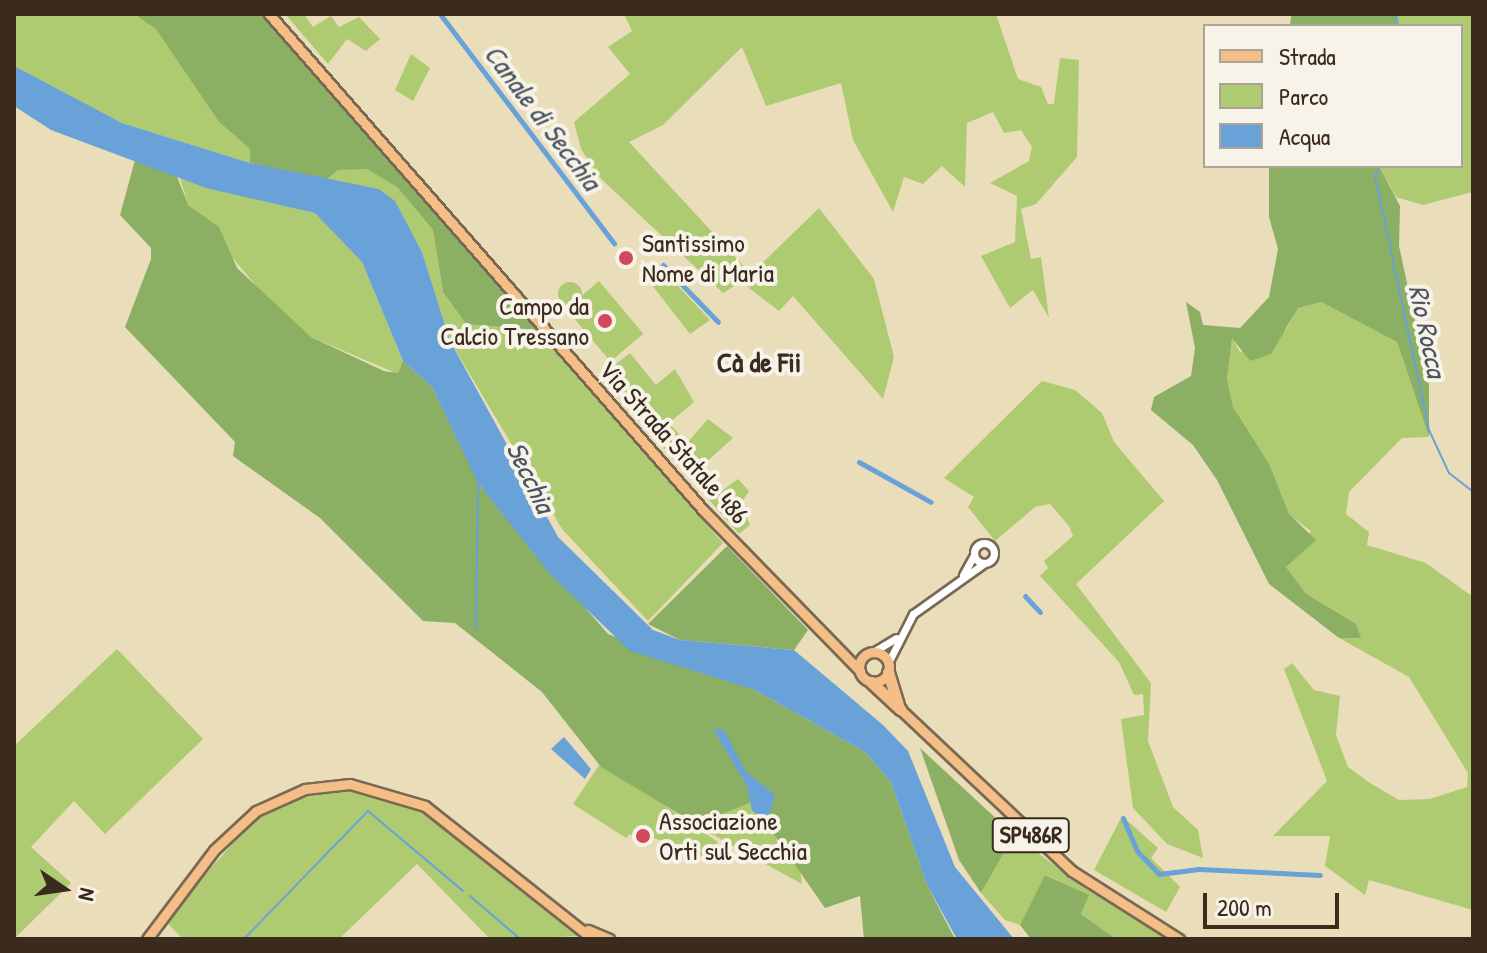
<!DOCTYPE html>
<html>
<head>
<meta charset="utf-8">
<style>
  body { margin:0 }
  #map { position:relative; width:1487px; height:953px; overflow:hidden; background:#eaddba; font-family:"Patrick Hand",sans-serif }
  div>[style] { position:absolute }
  .green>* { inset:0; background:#afcb71; transform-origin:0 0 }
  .round { border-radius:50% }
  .forest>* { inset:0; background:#8baf63 }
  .water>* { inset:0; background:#69a2d8 }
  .stream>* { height:2px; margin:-1px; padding:0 1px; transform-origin:1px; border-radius:1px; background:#69a2d8 }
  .canal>* { height:5px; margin:-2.5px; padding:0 2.5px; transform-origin:2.5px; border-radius:2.5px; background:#69a2d8 }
  .roads { filter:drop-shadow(2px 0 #786955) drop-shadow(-2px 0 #786955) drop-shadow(0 2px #786955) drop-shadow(0 -2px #786955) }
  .minor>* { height:7px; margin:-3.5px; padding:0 3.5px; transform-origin:3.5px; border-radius:3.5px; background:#fff }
  .minor>.ring { margin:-3.5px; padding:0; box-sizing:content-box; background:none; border:7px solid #fff; border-radius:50% }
  .major>* { height:9px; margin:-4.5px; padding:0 4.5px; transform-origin:4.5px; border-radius:4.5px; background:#f5be86 }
  .major>.ring { margin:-4.5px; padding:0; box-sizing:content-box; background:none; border:9px solid #f5be86; border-radius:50% }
  .highway>* { height:11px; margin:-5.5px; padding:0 5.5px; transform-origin:5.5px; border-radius:5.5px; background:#f5be86 }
  .dots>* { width:22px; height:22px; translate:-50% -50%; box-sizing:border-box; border:4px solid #f7f3e8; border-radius:50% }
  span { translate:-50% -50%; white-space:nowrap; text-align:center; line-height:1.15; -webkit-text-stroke:8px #f7f3e8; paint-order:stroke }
  .shield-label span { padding:2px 6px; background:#f7f3e8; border:2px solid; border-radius:6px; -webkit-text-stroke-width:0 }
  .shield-label { font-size:24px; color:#3b2a1e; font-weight:700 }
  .poi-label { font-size:26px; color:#3b2a1e }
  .left { translate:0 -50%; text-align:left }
  .right { translate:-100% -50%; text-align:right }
  .street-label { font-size:26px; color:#3b2a1e }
  .water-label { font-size:28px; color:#4b545f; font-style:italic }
  .neighbourhood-label { font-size:28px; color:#3b2a1e; font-weight:700 }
  .frame { position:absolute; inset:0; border:16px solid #3b2a1e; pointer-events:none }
  .legend { position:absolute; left:1203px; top:24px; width:260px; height:144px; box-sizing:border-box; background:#f7f3e8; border:2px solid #aca397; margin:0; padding:10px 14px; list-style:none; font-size:24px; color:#3b2a1e }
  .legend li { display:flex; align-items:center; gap:16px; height:40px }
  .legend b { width:40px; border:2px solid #aca397 }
  .north { position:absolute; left:24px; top:849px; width:80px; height:80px; -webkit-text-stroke:6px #f7f3e8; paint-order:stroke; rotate:103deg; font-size:22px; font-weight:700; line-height:32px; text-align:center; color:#3b2a1e }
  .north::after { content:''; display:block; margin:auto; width:28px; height:36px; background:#3b2a1e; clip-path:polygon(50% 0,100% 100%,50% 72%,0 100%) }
  .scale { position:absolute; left:1203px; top:893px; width:136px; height:36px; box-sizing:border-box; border:4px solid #3b2a1e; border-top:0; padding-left:10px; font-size:24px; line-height:28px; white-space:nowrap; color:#3b2a1e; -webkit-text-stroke:6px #f7f3e8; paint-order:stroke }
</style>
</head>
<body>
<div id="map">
  <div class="green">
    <i style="clip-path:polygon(14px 14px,134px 14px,156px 28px,219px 122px,250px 149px,250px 163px,122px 123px,23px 74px,14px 66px)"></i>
    <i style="clip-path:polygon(285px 14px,304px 14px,313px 27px,331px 16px,339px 27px,359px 17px,380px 39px,366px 51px,347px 39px,328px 64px)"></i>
    <i style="clip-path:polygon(624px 14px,996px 14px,1018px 79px,1041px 87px,1048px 104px,1054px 104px,1060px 58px,1079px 60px,1077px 157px,1036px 204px,1021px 209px,1031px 259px,1041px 257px,1049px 318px,1033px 290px,1010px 308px,981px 256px,1015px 242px,1017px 196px,990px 183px,1029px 161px,1032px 147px,1021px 130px,1004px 133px,993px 112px,967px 123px,965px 187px,942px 166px,923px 184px,904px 177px,893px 212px,853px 140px,841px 83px,766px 106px,742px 47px,663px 125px,629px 142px,751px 274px,819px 208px,874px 279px,894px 357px,883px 399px,793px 296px,779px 311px,741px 282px,723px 293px,598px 176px,581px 149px,574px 122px,630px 74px,608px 47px,632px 31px)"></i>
    <i style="clip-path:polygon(1396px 14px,1473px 14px,1473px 192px,1423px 205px,1396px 197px,1379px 166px,1461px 166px,1461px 26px,1396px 26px)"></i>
    <i style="clip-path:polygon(411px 54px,430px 68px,413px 101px,395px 90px)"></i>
    <i style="clip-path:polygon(367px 168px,397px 187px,433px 230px,443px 292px,466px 324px,537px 330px,723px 543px,648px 621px,562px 529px,450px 341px,422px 252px,395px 202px,379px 189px,326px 180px,338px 170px)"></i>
    <i style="clip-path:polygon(180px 179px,315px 212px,362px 262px,403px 361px,398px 374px,311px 337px,263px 294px,189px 206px)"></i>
    <i style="clip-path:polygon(661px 268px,710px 320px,690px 334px,648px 280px)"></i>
    <i style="left:599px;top:281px;width:69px;height:43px;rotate:50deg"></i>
    <i class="round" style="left:558px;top:282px;width:24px;height:24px"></i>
    <i style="clip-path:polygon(1321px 302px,1397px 342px,1429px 437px,1402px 438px,1349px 492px,1346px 514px,1369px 532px,1367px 545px,1426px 563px,1473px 597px,1473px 910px,1369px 880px,1365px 895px,1325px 866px,1330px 836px,1273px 836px,1327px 781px,1284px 669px,1292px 663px,1314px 690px,1340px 696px,1336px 735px,1348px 767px,1370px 783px,1399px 800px,1430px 799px,1467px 787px,1468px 773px,1409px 677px,1339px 638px,1360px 638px,1305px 594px,1286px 567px,1311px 531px,1289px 515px,1233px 407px,1227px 380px,1232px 337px,1240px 352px,1286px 330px,1298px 307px)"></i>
    <i style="clip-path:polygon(630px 353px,656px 385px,675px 369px,694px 402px,669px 423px,687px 443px,708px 419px,733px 438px,703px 465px,723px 490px,738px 479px,749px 491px,740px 505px,750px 525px,739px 534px,601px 376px)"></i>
    <i style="clip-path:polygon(1042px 381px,1075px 390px,1102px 413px,1114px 442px,1164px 501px,1076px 584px,1151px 683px,1148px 741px,1173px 807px,1198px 830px,1203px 858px,1167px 844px,1133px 808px,1121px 719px,1144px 715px,1143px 694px,1134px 695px,1119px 662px,1040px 576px,1048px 568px,1044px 561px,1073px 536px,1069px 526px,1050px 504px,1035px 507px,995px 541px,968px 507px,974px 497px,944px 478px)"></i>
    <i style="clip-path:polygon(117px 649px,203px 739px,105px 834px,74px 801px,31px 847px,71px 883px,14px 939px,14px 746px)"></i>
    <i style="clip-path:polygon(599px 765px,640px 788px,718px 842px,706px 858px,654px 838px,648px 847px,630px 834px,626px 838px,573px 804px)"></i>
    <i style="clip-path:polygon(820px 767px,776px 840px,798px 855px,802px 884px,688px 821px,648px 789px)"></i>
    <i style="clip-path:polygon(349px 787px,418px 807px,584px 936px,490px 939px,417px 864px,339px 939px,183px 939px,164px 920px,253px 821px,303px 793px)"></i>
    <i style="clip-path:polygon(1122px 816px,1158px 848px,1151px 858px,1180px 887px,1166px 912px,1094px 870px)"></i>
    <i style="clip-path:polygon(1014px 835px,1086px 889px,1171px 939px,1116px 939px,1081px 914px,1088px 895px,1046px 875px,1020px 925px,1005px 920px,981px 893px)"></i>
  </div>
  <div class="forest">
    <i style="clip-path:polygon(134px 14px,262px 14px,537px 330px,466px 324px,443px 292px,433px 230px,397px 187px,367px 169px,338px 170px,326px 180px,250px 163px,250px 149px,219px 122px,156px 29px)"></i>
    <i style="clip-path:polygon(1306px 14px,1396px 14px,1396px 26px,1290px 26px,1291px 16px)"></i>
    <i style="clip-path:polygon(135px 160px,175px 172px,189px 206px,219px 227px,237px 268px,311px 337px,384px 371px,398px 373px,403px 361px,432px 387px,481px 487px,608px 634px,755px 690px,865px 752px,891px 782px,927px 885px,955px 939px,864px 939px,860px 896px,825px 908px,770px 829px,764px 797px,717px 816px,706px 830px,601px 767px,542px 692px,455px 623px,423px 621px,320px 518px,233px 456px,235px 442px,125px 327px,151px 259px,151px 248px,120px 215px)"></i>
    <i style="clip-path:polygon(1269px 166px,1379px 166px,1400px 206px,1399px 246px,1429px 385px,1429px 437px,1397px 342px,1321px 302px,1298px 308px,1271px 354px,1250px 361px,1232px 338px,1227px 379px,1233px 407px,1269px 464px,1289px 514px,1316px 540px,1286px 567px,1306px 594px,1356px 624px,1361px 638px,1339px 638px,1269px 584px,1217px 480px,1193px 445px,1151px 410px,1154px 397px,1191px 376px,1195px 348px,1186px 302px,1200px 312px,1203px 325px,1240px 328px,1269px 297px,1278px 249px,1269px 217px)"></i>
    <i style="clip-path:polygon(727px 546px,808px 630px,794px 650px,680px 640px,648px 624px)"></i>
    <i style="clip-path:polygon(920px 748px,1014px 835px,981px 893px,959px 860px)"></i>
    <i style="clip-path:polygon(1045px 875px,1089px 895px,1081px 914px,1116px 939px,1031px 939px,1020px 925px)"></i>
  </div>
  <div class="water">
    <i style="clip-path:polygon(14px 66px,122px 123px,250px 163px,379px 189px,395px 201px,422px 252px,450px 341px,558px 537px,653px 630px,680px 640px,794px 650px,883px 725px,908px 751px,955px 867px,1014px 939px,957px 939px,927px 885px,891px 782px,865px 752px,755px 690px,630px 651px,549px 573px,478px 483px,432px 387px,403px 361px,362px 262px,315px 213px,206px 188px,51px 130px,14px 106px)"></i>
    <i style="clip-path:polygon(713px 729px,724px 730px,746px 772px,775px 795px,767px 823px,752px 810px,747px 786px)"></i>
    <i style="clip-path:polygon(564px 737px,591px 769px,585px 779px,551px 749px)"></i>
  </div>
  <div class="stream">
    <i style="left:1396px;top:14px;width:12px;rotate:81deg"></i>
    <i style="left:1380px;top:166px;width:11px;rotate:117deg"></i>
    <i style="left:1375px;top:176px;width:260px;rotate:78deg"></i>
    <i style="left:1429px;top:430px;width:47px;rotate:65.1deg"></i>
    <i style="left:1449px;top:473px;width:31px;rotate:38deg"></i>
    <i style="left:476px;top:629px;width:146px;rotate:-89.2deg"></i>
    <i style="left:470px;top:896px;width:66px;rotate:40.7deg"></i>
    <i style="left:244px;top:939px;width:178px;rotate:-45.9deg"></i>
    <i style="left:368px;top:811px;width:124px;rotate:40.1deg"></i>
  </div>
  <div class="canal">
    <i style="left:440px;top:14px;width:288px;rotate:52.8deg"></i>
    <i style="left:663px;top:265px;width:79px;rotate:46deg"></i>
    <i style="left:859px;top:462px;width:82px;rotate:29.1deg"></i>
    <i style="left:1025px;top:596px;width:22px;rotate:47deg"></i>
    <i style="left:1123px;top:818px;width:36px;rotate:67deg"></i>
    <i style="left:1137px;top:851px;width:32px;rotate:46deg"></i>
    <i style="left:1159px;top:874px;width:40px;rotate:-7.1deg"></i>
    <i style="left:1199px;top:869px;width:121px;rotate:2.8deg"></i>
  </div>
  <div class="roads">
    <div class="minor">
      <i class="ring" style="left:974px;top:543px;width:13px;height:13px"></i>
      <i style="left:963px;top:575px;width:23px;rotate:-61deg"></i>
      <i style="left:873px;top:652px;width:27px;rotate:-31deg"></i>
      <i style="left:888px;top:663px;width:55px;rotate:-63deg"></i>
      <i style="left:913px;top:614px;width:86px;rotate:-35.5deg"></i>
    </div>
    <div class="major">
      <i style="left:269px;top:14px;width:659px;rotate:48.81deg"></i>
      <i style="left:703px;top:510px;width:225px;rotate:45.7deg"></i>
      <i class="ring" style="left:859px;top:652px;width:21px;height:21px"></i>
      <i style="left:900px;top:709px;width:236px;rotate:43.3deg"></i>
      <i style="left:1072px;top:871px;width:127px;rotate:32.4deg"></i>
      <i style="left:588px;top:930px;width:23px;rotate:23deg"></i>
      <i style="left:147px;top:939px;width:111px;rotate:-53deg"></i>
      <i style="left:214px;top:850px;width:57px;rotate:-42.9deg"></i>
      <i style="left:256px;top:811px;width:54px;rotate:-24.2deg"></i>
      <i style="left:305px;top:789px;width:45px;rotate:-6.3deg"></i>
      <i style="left:350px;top:784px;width:78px;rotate:16.3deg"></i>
      <i style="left:425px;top:806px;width:214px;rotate:38.4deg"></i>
    </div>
    <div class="highway">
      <i style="left:888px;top:672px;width:34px;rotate:73deg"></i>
      <i style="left:871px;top:682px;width:40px;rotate:43deg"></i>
    </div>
  </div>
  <div class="dots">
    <i style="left:626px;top:258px;background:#d1495b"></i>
    <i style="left:605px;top:321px;background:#d1495b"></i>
    <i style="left:643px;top:836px;background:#d1495b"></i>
  </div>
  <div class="shield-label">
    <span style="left:1031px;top:835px">SP486R</span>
  </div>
  <div class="poi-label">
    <span class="left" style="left:642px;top:258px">Santissimo<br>Nome di Maria</span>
    <span class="right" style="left:589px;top:321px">Campo da<br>Calcio Tressano</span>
    <span class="left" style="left:659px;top:836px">Associazione<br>Orti sul Secchia</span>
  </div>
  <div class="street-label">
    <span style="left:674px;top:442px;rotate:48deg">Via Strada Statale 486</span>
  </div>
  <div class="water-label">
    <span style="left:543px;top:117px;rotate:53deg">Canale di Secchia</span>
    <span style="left:1428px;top:331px;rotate:78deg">Rio Rocca</span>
    <span style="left:531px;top:477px;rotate:64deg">Secchia</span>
  </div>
  <div class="neighbourhood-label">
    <span style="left:759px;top:362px">Cà de Fii</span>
  </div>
  <div class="frame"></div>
  <ul class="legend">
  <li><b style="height:10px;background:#f5be86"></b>Strada</li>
  <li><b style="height:22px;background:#afcb71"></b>Parco</li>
  <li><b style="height:22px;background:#69a2d8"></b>Acqua</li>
  </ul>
  <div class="north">N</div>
  <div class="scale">200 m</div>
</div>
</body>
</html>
